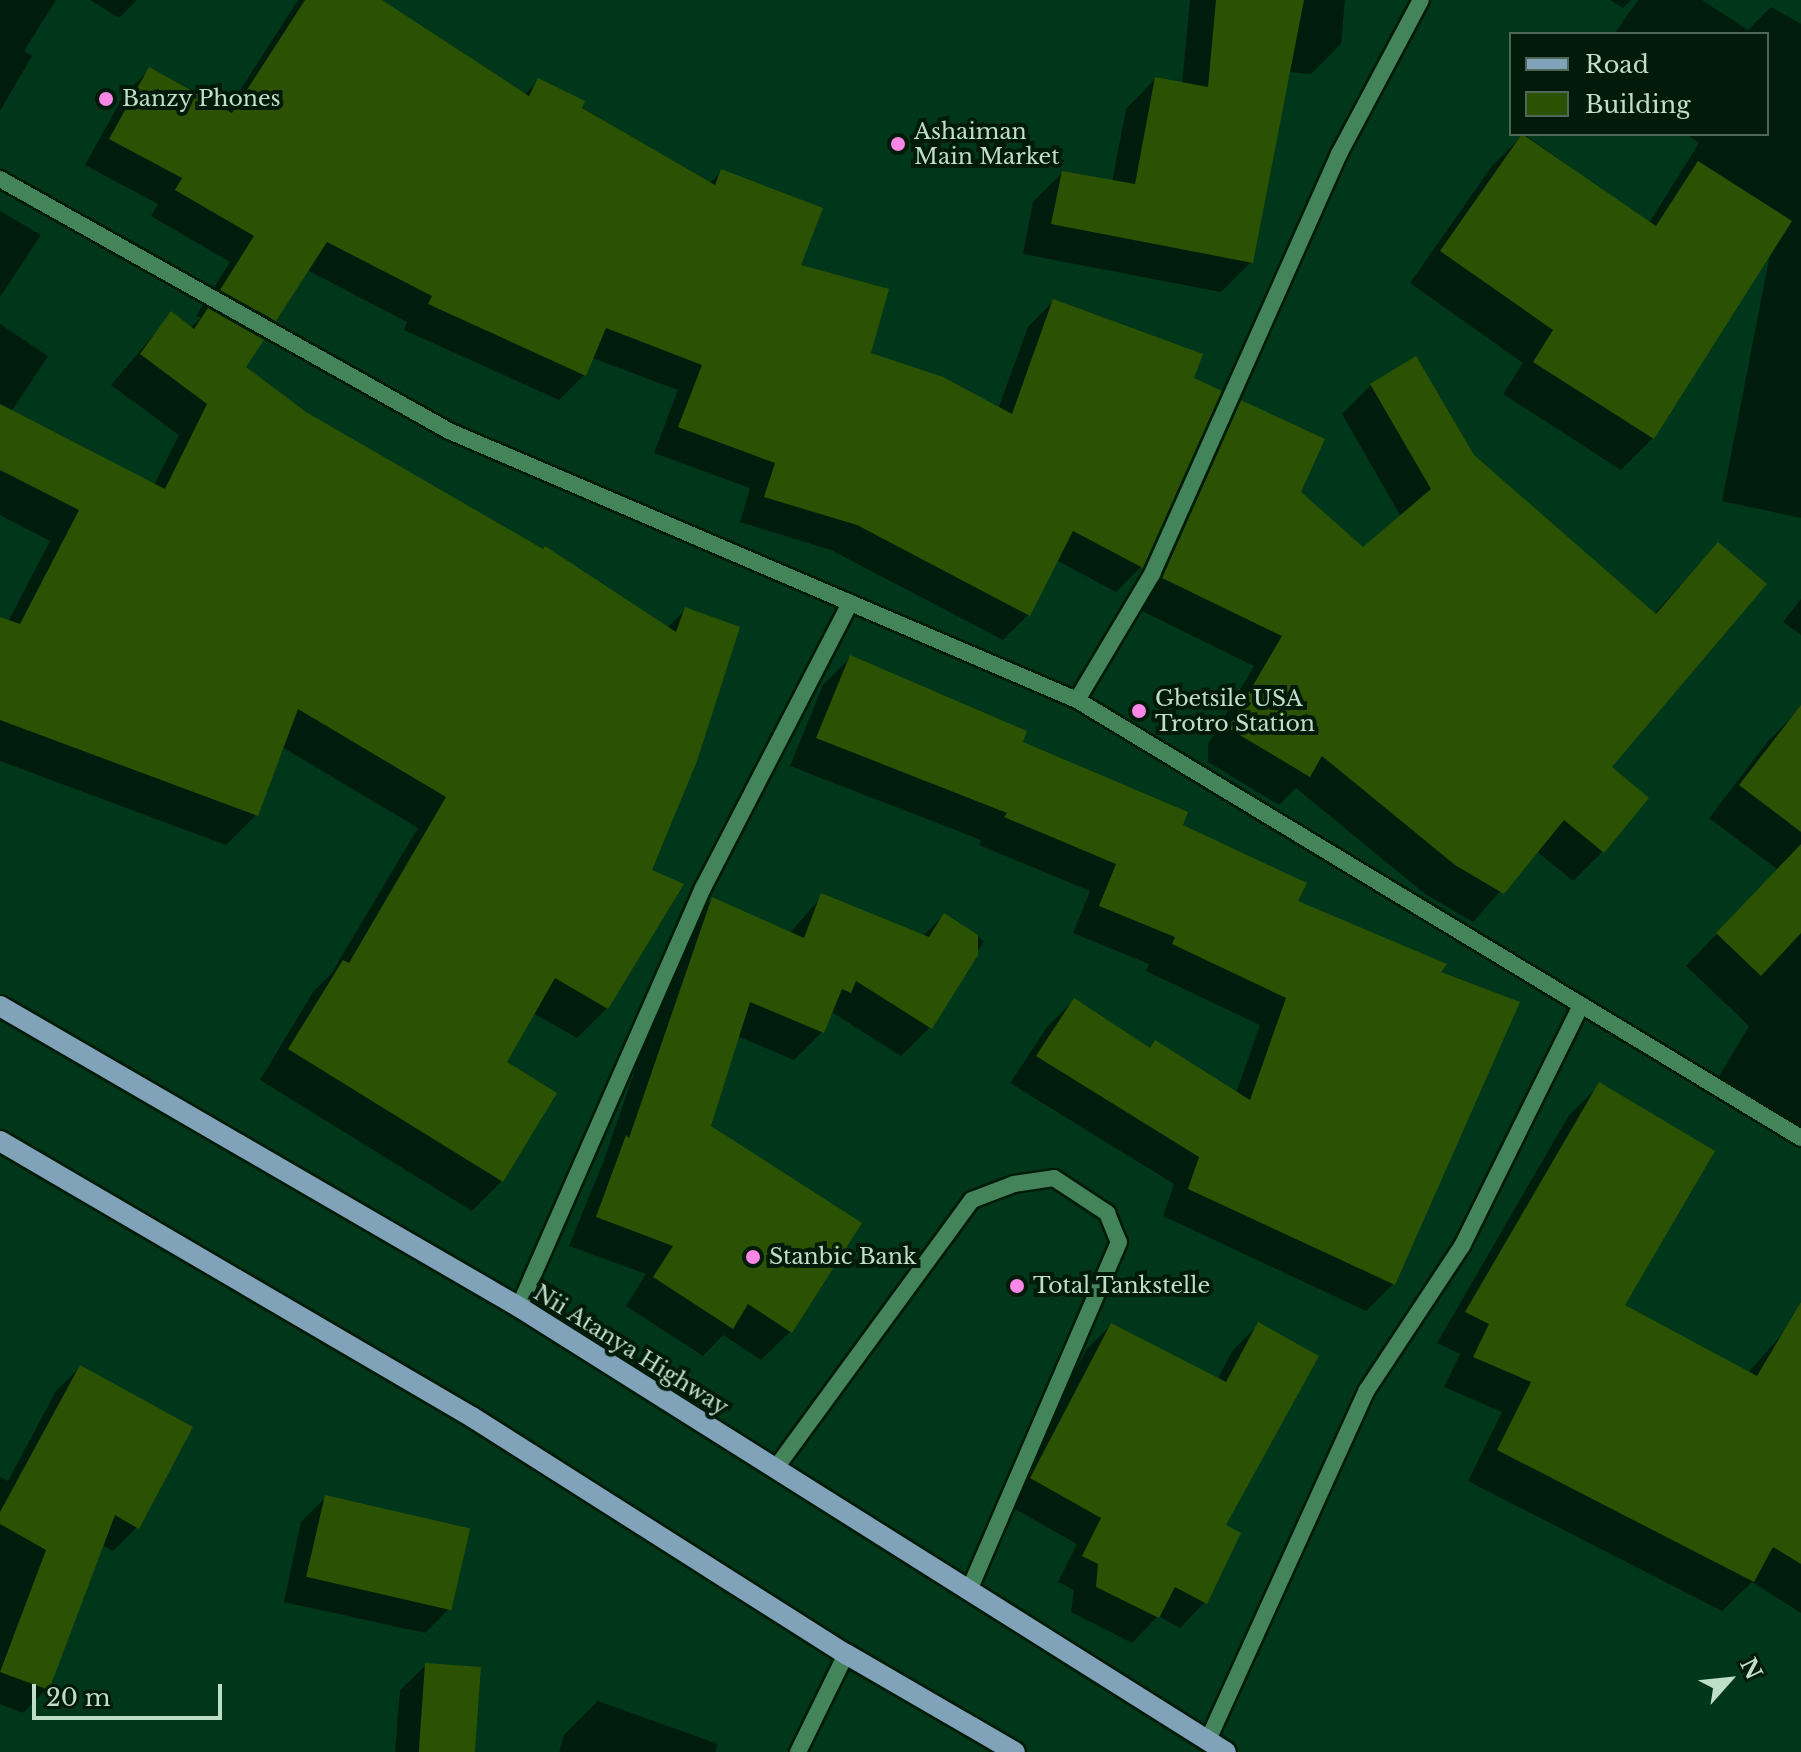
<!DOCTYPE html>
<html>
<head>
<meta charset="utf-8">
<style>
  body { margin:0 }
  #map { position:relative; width:1801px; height:1752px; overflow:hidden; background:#00361a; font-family:"Libre Baskerville",serif }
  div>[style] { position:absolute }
  .shadow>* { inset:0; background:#0007 }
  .building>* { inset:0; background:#2b5203; transform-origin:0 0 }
  .roads { filter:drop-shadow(2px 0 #001b08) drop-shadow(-2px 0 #001b08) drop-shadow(0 2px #001b08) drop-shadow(0 -2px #001b08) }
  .service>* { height:16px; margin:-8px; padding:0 8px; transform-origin:8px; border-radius:8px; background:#44845b }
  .pedestrian>* { height:16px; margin:-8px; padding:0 8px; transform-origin:8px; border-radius:8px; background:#44845b }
  .minor>* { height:16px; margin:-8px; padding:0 8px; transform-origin:8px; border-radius:8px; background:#44845b }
  .primary>* { height:20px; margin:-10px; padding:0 10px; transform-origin:10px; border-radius:10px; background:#80a3b9 }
  .dots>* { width:22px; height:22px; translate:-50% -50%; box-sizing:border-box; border:4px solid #011a0a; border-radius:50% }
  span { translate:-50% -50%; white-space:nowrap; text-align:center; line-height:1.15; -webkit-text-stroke:8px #011a0a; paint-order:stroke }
  .poi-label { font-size:22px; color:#bedec7 }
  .left { translate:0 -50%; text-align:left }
  .street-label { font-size:22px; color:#bedec7 }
  .legend { position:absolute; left:1509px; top:32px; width:260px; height:104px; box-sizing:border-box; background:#011a0a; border:2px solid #4d6856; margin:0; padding:10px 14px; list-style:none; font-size:24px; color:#bedec7 }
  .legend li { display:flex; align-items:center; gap:16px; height:40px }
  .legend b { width:40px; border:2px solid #4d6856 }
  .north { position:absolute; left:1689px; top:1640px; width:80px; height:80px; -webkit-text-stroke:6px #011a0a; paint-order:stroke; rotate:63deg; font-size:22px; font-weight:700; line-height:32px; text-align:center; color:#bedec7 }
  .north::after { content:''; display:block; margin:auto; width:28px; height:36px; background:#bedec7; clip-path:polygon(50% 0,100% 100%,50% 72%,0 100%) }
  .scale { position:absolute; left:32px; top:1684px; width:190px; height:36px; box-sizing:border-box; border:4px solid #bedec7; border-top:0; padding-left:10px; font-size:24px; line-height:28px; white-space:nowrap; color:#bedec7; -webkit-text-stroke:6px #011a0a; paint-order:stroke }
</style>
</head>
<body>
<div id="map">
  <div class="shadow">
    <i style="clip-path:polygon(0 0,56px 0,24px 51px,32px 56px,0 111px)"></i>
    <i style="clip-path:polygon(90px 0,137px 0,119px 18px)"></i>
    <i style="clip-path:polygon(298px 0,379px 0,524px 95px,538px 81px,709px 184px,722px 171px,869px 354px,998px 409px,1028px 327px,1053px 301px,1141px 567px,1116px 592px,1056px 560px,1029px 614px,1003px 640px,831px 550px,740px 522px,750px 488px,654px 453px,678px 390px,592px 358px,584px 375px,559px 400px,404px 330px,407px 322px,307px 270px,256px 338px,243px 367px,305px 413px,667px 628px,685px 610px,649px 871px,607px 1008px,577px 1038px,533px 1013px,504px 1063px,502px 1181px,472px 1211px,260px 1080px,313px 992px,331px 974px,418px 828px,282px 747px,256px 815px,226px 845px,0 761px,0 619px,8px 622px,50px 541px,0 515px,0 324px,48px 356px,11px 412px,154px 485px,179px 435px,111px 385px,171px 314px,190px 328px,201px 318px,196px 316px,230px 262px,151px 216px,158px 204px,85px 165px,124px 95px,149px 70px,226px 112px)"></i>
    <i style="clip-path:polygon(1190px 0,1345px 0,1341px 44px,1311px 74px,1288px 72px,1251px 262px,1221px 292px,1023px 254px,1033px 202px,1062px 173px,1112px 182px,1126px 109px,1155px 79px,1182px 84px)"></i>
    <i style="clip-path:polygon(1610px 0,1631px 0,1623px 8px)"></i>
    <i style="clip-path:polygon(1638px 0,1702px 0,1748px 30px,1771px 7px,1801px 24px,1801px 518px,1722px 501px,1770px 254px,1653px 438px,1621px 470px,1503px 394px,1523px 363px,1410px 283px,1492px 166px,1524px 134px,1649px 223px,1699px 143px,1686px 134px,1767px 134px,1767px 34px,1614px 34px)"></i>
    <i style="clip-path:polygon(0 211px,41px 235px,0 297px)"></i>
    <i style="clip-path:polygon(1371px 385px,1472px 457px,1654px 614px,1718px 544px,1609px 767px,1603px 851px,1573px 881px,1536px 851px,1473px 922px,1425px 894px,1296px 788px,1279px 805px,1208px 762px,1208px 744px,1254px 666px,1134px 607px,1212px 432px,1242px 403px,1299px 492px,1363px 549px,1401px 517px,1342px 414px)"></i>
    <i style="clip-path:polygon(1801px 599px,1801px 635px,1783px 622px)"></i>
    <i style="clip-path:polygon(850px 658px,1180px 826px,1296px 902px,1437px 973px,1518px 1003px,1393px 1284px,1366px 1311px,1163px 1216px,1174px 1184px,1010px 1083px,1047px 1027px,1074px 1000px,1149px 1049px,1155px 1043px,1236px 1093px,1260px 1025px,1146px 971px,1149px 964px,1073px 933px,1090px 891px,979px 845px,981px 840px,790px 766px,823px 685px)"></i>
    <i style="clip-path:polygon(1801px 708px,1801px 1129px,1718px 1078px,1749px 1026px,1686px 966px,1778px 870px,1709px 818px,1769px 740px)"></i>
    <i style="clip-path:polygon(822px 896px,923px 936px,944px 915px,984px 941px,930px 1027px,901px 1056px,830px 1011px,822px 1032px,794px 1060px,737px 1036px,709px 1126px,790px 1332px,761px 1360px,723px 1335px,703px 1356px,626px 1306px,646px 1274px,569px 1246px,604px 1160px,684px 928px,712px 899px,789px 934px)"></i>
    <i style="clip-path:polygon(1600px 1085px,1622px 1306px,1748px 1373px,1788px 1327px,1801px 1335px,1801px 1613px,1752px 1582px,1722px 1611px,1468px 1481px,1502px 1412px,1444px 1387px,1460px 1354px,1437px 1343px,1569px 1115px)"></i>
    <i style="clip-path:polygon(1111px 1325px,1217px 1380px,1233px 1350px,1258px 1325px,1205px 1602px,1180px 1628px,1158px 1616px,1132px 1643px,1071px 1612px,1074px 1590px,1058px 1582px,1077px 1544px,1006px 1504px,1086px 1350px)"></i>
    <i style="clip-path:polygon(80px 1367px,137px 1527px,113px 1551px,101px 1545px,47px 1689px,23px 1713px,0 1704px,0 1477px,8px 1481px,56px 1391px)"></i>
    <i style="clip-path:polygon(326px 1497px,450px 1608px,425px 1633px,284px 1602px,301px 1522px)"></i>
    <i style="clip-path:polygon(426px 1665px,472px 1752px,395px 1752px,400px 1690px)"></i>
    <i style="clip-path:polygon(598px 1701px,718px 1744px,715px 1752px,559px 1752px,564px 1735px)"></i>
  </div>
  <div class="building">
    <i style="clip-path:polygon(305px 0,382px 0,529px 96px,538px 78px,585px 101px,582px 108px,715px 185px,721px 169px,823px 208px,801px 265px,889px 289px,871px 353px,943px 377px,1012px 414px,1053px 299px,1203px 354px,1194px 378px,1222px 391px,1143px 568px,1073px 531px,1030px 616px,857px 525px,764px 497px,775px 463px,678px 427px,702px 365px,606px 328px,586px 376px,428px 304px,432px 296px,327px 242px,276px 321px,220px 290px,254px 236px,175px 190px,182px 178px,109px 139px,149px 67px,232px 113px)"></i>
    <i style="clip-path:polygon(1216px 0,1304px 0,1253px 263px,1051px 224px,1062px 171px,1135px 184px,1155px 77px,1208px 87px)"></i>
    <i style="clip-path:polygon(1522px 134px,1656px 226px,1698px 161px,1792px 221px,1654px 439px,1533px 362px,1553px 330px,1440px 251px)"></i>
    <i style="clip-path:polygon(208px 308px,264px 340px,246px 367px,306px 412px,543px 549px,545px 546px,676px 632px,685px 607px,740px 627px,697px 761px,652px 870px,684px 884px,608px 1009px,555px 978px,507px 1062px,557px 1093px,503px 1182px,288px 1049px,343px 960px,349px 963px,446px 797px,298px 709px,258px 816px,0 720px,0 617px,20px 624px,79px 510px,0 470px,0 404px,165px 489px,207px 404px,140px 354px,171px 311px,194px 329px)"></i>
    <i style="clip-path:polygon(1416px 356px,1474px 455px,1656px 614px,1718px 542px,1767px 584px,1612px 767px,1649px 798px,1604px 853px,1564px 820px,1504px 894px,1455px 865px,1322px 756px,1310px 777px,1228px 728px,1282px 636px,1162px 578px,1241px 400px,1325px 439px,1301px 492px,1363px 547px,1431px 489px,1370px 384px)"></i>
    <i style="clip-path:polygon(850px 655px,1027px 731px,1023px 742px,1188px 812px,1183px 825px,1307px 883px,1298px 901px,1447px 964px,1441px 972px,1520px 1002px,1395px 1285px,1188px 1189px,1199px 1157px,1036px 1056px,1074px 998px,1150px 1048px,1155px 1040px,1250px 1100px,1286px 998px,1172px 944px,1175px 937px,1099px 906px,1116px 864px,1004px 817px,1007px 813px,816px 738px)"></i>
    <i style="clip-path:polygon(1801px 705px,1801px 832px,1739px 785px)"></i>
    <i style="clip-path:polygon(1801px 844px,1801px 933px,1761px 976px,1716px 933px)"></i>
    <i style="clip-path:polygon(821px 893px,929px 937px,944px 913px,978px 935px,978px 955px,932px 1029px,856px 981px,851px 993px,842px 989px,824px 1033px,750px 1002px,711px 1126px,862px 1223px,792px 1333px,748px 1304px,733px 1329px,653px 1277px,673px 1246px,596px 1217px,626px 1135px,629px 1138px,712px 897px,804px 938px)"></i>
    <i style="clip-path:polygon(1599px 1082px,1715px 1151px,1625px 1305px,1757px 1376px,1801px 1302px,1801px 1564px,1773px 1547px,1754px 1582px,1497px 1450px,1531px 1382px,1473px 1357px,1489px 1324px,1465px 1312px)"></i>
    <i style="clip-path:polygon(1258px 1322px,1319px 1356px,1226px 1525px,1241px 1533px,1207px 1604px,1175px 1587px,1159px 1618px,1096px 1587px,1098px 1564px,1082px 1556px,1101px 1518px,1030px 1478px,1111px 1323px,1226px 1382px)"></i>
    <i style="clip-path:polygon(80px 1365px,193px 1427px,139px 1529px,115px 1515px,49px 1690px,0 1672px,46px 1550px,0 1524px,0 1512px)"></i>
    <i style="left:325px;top:1495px;width:149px;height:84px;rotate:13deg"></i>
    <i style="left:425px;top:1663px;width:56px;height:89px;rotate:4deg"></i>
  </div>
  <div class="roads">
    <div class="service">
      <i style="left:775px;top:1469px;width:333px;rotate:-53.8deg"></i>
      <i style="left:972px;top:1200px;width:45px;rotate:-20.9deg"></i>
      <i style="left:1014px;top:1184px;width:40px;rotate:-8.5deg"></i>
      <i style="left:1054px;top:1178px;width:64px;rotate:33.4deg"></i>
      <i style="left:1107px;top:1213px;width:31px;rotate:68deg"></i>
      <i style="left:1119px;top:1242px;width:380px;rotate:113.3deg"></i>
    </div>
    <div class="pedestrian">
      <i style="left:519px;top:1307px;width:458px;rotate:-66.3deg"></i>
      <i style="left:703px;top:888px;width:321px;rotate:-62.7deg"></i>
    </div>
    <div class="minor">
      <i style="left:0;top:179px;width:515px;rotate:29.3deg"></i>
      <i style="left:449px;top:431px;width:683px;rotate:23.19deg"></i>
      <i style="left:1077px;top:700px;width:846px;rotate:31.17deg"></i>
      <i style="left:1077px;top:700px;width:147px;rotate:-59.2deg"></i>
      <i style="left:1152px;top:574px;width:460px;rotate:-66deg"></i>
      <i style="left:1339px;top:154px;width:174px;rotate:-62deg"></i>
      <i style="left:1208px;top:1740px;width:384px;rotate:-65.6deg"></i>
      <i style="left:1367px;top:1390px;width:173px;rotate:-56.6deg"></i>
      <i style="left:1462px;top:1246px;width:269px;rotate:-63.7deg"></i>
      <i style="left:798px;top:1752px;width:109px;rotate:-63.9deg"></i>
    </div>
    <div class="primary">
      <i style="left:0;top:1006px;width:600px;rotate:30.11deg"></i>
      <i style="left:519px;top:1307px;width:835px;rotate:32.19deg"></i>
      <i style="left:0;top:1141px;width:547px;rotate:30.32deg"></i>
      <i style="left:472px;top:1417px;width:443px;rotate:32.4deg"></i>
      <i style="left:846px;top:1654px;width:195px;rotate:30.1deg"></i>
    </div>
  </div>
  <div class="dots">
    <i style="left:106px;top:99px;background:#fa87e6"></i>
    <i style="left:898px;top:144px;background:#fa87e6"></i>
    <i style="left:1139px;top:711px;background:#fa87e6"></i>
    <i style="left:753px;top:1257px;background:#fa87e6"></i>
    <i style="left:1017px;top:1286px;background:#fa87e6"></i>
  </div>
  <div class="poi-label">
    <span class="left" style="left:122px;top:99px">Banzy Phones</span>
    <span class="left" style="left:914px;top:144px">Ashaiman<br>Main Market</span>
    <span class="left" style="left:1155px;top:711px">Gbetsile USA<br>Trotro Station</span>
    <span class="left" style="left:769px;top:1257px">Stanbic Bank</span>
    <span class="left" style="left:1033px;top:1286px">Total Tankstelle</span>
  </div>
  <div class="street-label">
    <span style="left:631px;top:1350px;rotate:32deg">Nii Atanya Highway</span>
  </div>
  <ul class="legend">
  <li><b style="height:10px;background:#80a3b9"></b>Road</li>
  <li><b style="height:22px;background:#2b5203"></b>Building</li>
  </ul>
  <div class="north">N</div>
  <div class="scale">20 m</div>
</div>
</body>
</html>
